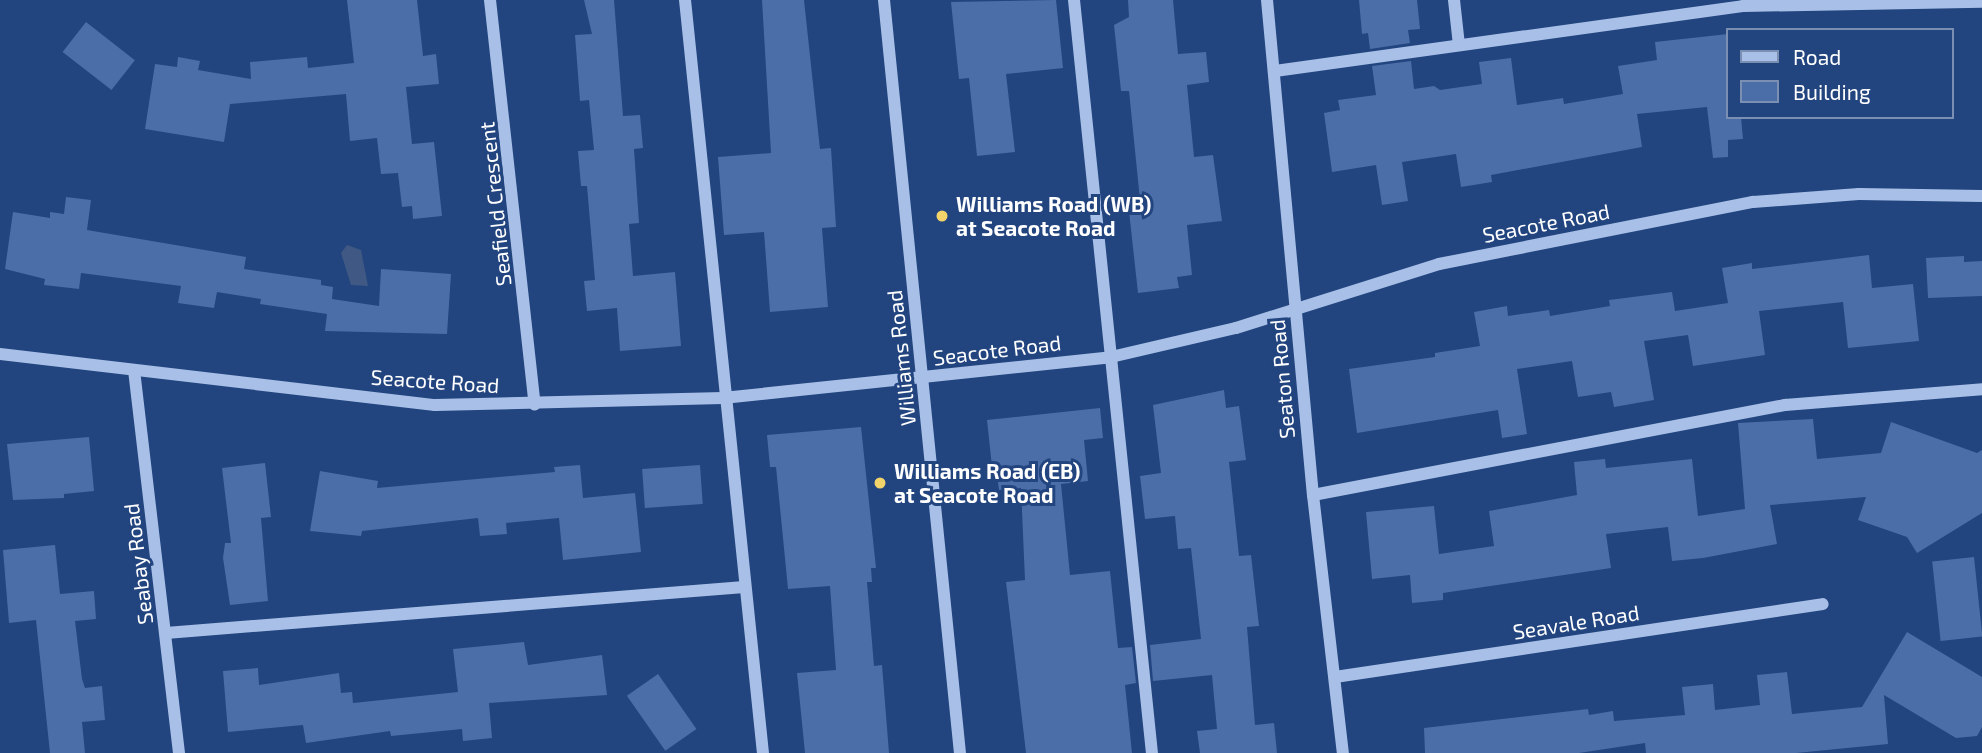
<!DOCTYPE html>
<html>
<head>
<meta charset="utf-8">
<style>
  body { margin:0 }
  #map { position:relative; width:1982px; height:753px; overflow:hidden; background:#22447f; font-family:"Exo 2",sans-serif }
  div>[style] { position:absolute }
  .water>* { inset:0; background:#405984 }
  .building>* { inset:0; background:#4b6ea8; transform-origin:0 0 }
  .minor>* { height:12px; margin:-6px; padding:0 6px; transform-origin:6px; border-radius:6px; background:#a8c0e7 }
  .dots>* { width:19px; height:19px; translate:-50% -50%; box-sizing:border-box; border:4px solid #22447f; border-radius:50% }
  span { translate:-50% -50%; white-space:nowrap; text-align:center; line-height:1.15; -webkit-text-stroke:6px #22447f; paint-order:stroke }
  .street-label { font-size:21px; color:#fff }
  .poi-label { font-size:21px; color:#fff; font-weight:700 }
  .left { translate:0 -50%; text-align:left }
  .legend { position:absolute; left:1726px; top:28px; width:228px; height:91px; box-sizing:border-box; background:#22447f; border:2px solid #7a8fb2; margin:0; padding:9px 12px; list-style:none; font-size:21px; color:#fff }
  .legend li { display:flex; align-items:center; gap:14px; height:35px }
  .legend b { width:35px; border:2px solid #7a8fb2 }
</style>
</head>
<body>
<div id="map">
  <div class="water">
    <i style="clip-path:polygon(347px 245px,361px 250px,368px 286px,351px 285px,341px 253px)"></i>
  </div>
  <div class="building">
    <i style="clip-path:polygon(347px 0,417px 0,423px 56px,436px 54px,439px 84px,406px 87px,412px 144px,434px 142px,442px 216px,413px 219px,412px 206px,402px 207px,398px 173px,381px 174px,377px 138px,350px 141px,346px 94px,230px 104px,224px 142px,145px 129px,155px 64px,177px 67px,178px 57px,200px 61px,198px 70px,251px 79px,250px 62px,307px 57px,308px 68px,354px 63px)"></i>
    <i style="clip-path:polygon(584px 0,614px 0,623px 116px,640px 115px,643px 148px,634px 149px,639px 223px,629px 224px,633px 276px,675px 272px,681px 346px,620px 351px,617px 308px,587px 311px,584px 281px,595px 280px,587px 186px,581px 186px,578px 151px,594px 150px,589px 100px,580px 101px,575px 35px,592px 34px)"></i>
    <i style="clip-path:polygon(762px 0,804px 0,820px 149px,831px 148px,836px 227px,822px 228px,828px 307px,770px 312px,764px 232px,724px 235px,718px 157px,771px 153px)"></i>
    <i style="clip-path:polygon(1056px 0,1063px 68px,1006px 74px,1015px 152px,977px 156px,969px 78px,959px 79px,951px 2px)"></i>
    <i style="clip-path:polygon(1128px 0,1173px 0,1178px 54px,1206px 52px,1209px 82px,1187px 85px,1194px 157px,1213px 155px,1222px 221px,1187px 225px,1192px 275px,1177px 277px,1179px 288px,1138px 293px,1128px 202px,1140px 200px,1129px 91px,1121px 91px,1114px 25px,1129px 17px)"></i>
    <i style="clip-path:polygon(1359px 0,1417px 0,1420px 29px,1408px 30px,1410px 43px,1370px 49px,1368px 33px,1362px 34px)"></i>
    <i style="left:86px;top:22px;width:62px;height:38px;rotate:38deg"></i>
    <i style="clip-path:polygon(1728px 34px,1728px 117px,1741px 117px,1743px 139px,1728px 140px,1728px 157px,1713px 158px,1707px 107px,1637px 114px,1642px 147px,1491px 175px,1492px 182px,1461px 187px,1456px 154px,1402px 162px,1408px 201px,1382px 205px,1376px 165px,1332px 172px,1324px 113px,1340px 110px,1338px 100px,1376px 95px,1372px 66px,1411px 61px,1414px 89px,1434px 86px,1440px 90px,1482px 84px,1479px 62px,1511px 58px,1517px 105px,1563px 98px,1564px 104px,1623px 94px,1618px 66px,1657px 60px,1655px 42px)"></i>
    <i style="clip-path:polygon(66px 197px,91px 200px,87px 230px,246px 257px,244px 269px,321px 280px,321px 285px,333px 287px,332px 299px,379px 306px,381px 269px,451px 274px,447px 334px,325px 331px,327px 314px,260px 304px,261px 299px,217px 292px,214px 308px,178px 303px,181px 286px,81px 273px,79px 289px,44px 285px,45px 279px,5px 269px,13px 212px,50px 218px,50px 212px,64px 214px)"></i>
    <i style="clip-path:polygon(1869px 255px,1872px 288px,1913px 284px,1919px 341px,1848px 348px,1843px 302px,1759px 311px,1765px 355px,1693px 366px,1688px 335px,1644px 341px,1654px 400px,1614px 407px,1611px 392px,1578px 397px,1572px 361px,1517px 369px,1527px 434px,1502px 438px,1498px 410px,1357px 433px,1349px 369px,1435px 357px,1435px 353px,1480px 346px,1474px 312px,1507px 306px,1508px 316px,1549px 310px,1550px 316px,1610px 306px,1609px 300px,1672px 292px,1675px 311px,1728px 303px,1722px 268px,1752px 263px,1752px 269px)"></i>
    <i style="clip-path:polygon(1964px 256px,1964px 262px,1982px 261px,1982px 296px,1928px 298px,1926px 258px)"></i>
    <i style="clip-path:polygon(1224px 390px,1226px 408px,1239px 406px,1246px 460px,1229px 462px,1239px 556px,1251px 555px,1259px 626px,1247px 627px,1255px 725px,1274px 723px,1277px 753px,1200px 753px,1197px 731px,1217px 729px,1212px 675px,1153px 681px,1150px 645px,1201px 639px,1191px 548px,1178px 549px,1175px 516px,1145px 519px,1140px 476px,1161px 473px,1153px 405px)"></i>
    <i style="clip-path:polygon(1100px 408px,1103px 438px,1084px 440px,1088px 481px,1061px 484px,1070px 575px,1110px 571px,1118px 648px,1132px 647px,1136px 683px,1125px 685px,1132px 753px,1026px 753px,1006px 582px,1025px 580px,1021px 488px,999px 490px,997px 475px,993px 476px,987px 420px)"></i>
    <i style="clip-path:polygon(1813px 419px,1817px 459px,1881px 453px,1891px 422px,1977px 453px,1982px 450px,1982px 513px,1917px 553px,1907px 537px,1858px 520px,1866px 497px,1770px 505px,1777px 544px,1703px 558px,1672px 561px,1668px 527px,1606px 534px,1611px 568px,1443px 593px,1443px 600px,1412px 603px,1410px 575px,1372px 579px,1366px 512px,1434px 506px,1439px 554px,1494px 546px,1489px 511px,1577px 495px,1574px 462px,1605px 459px,1606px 468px,1692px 459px,1698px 516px,1745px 509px,1738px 423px)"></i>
    <i style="clip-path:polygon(861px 427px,876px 568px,871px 568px,872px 582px,867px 582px,874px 666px,882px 665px,889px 753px,805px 753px,797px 673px,836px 670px,830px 586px,788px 589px,776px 467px,770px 467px,767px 435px)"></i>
    <i style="clip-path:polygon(89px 437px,94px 491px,64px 494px,64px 498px,13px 500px,7px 444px)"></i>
    <i style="clip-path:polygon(265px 463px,271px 517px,261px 518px,268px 601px,230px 605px,223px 558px,225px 543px,231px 543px,222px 468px)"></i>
    <i style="clip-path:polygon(580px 465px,583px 498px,635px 493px,641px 552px,563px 560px,559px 518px,506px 523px,507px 534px,480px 536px,478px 518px,362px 531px,361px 536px,310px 531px,320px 471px,378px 481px,377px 488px,555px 472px,554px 467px)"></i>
    <i style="left:700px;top:465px;width:39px;height:58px;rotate:86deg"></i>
    <i style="clip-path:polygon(55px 545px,60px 594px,94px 591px,96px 619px,75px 621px,82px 679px,85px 688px,102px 686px,105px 720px,82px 722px,85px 753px,50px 753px,36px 620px,9px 623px,3px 550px)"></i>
    <i style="left:1974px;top:557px;width:80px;height:42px;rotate:84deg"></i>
    <i style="clip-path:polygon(1907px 632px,1982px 677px,1982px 727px,1977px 736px,1956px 738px,1884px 695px,1888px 744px,1796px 753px,1646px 753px,1645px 743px,1579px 753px,1425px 753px,1424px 728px,1588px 709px,1589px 715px,1613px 711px,1614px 721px,1685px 715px,1682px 687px,1713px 684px,1715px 710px,1760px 705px,1757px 675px,1787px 672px,1792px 714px,1862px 707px)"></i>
    <i style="clip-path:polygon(524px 642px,528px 665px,602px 655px,607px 695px,489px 703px,492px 738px,463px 741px,462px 729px,391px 736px,390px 731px,306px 743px,303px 725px,228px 732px,223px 671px,258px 668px,259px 685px,339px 673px,341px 693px,352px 692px,353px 703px,458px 692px,453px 649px)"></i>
    <i style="left:658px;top:674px;width:67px;height:38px;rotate:55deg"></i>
  </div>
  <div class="minor">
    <i style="left:490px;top:0;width:407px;rotate:83.7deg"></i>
    <i style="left:685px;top:0;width:757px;rotate:84.09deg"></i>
    <i style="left:884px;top:0;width:757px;rotate:84.24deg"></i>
    <i style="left:1074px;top:0;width:757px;rotate:84.09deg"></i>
    <i style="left:1267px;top:0;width:497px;rotate:84.7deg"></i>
    <i style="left:1313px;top:495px;width:260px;rotate:83.4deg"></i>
    <i style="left:1454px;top:0;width:45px;rotate:83.7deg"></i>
    <i style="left:1275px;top:71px;width:472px;rotate:-7.9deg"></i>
    <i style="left:1743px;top:6px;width:239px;rotate:-1deg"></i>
    <i style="left:0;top:354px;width:438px;rotate:6.7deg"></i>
    <i style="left:435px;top:405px;width:288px;rotate:-1.4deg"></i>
    <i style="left:723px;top:398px;width:390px;rotate:-6deg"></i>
    <i style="left:1111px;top:357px;width:128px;rotate:-13.1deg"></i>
    <i style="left:1236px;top:328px;width:213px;rotate:-17.5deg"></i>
    <i style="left:1439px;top:264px;width:320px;rotate:-11.2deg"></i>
    <i style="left:1753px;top:202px;width:106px;rotate:-4.3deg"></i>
    <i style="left:1859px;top:194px;width:123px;rotate:0.9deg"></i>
    <i style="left:134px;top:370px;width:386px;rotate:83.3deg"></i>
    <i style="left:1313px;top:495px;width:481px;rotate:-10.8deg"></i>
    <i style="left:1785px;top:405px;width:198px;rotate:-4.6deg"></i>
    <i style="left:166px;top:633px;width:580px;rotate:-4.55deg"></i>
    <i style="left:1335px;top:677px;width:493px;rotate:-8.5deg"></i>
  </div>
  <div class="dots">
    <i style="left:942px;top:216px;background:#f2d46a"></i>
    <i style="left:880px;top:483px;background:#f2d46a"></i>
  </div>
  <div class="street-label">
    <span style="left:495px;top:204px;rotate:-96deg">Seafield Crescent</span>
    <span style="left:1546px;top:223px;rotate:-11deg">Seacote Road</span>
    <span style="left:997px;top:350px;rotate:-7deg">Seacote Road</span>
    <span style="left:901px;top:358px;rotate:-96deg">Williams Road</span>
    <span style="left:1282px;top:379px;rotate:-95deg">Seaton Road</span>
    <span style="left:435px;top:381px;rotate:4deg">Seacote Road</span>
    <span style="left:138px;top:564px;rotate:-97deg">Seabay Road</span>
    <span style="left:1576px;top:622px;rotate:-9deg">Seavale Road</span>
  </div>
  <div class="poi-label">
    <span class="left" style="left:956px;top:216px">Williams Road (WB)<br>at Seacote Road</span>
    <span class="left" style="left:894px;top:483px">Williams Road (EB)<br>at Seacote Road</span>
  </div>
  <ul class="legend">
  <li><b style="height:9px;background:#a8c0e7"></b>Road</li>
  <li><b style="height:19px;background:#4b6ea8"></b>Building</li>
  </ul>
</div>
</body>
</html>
